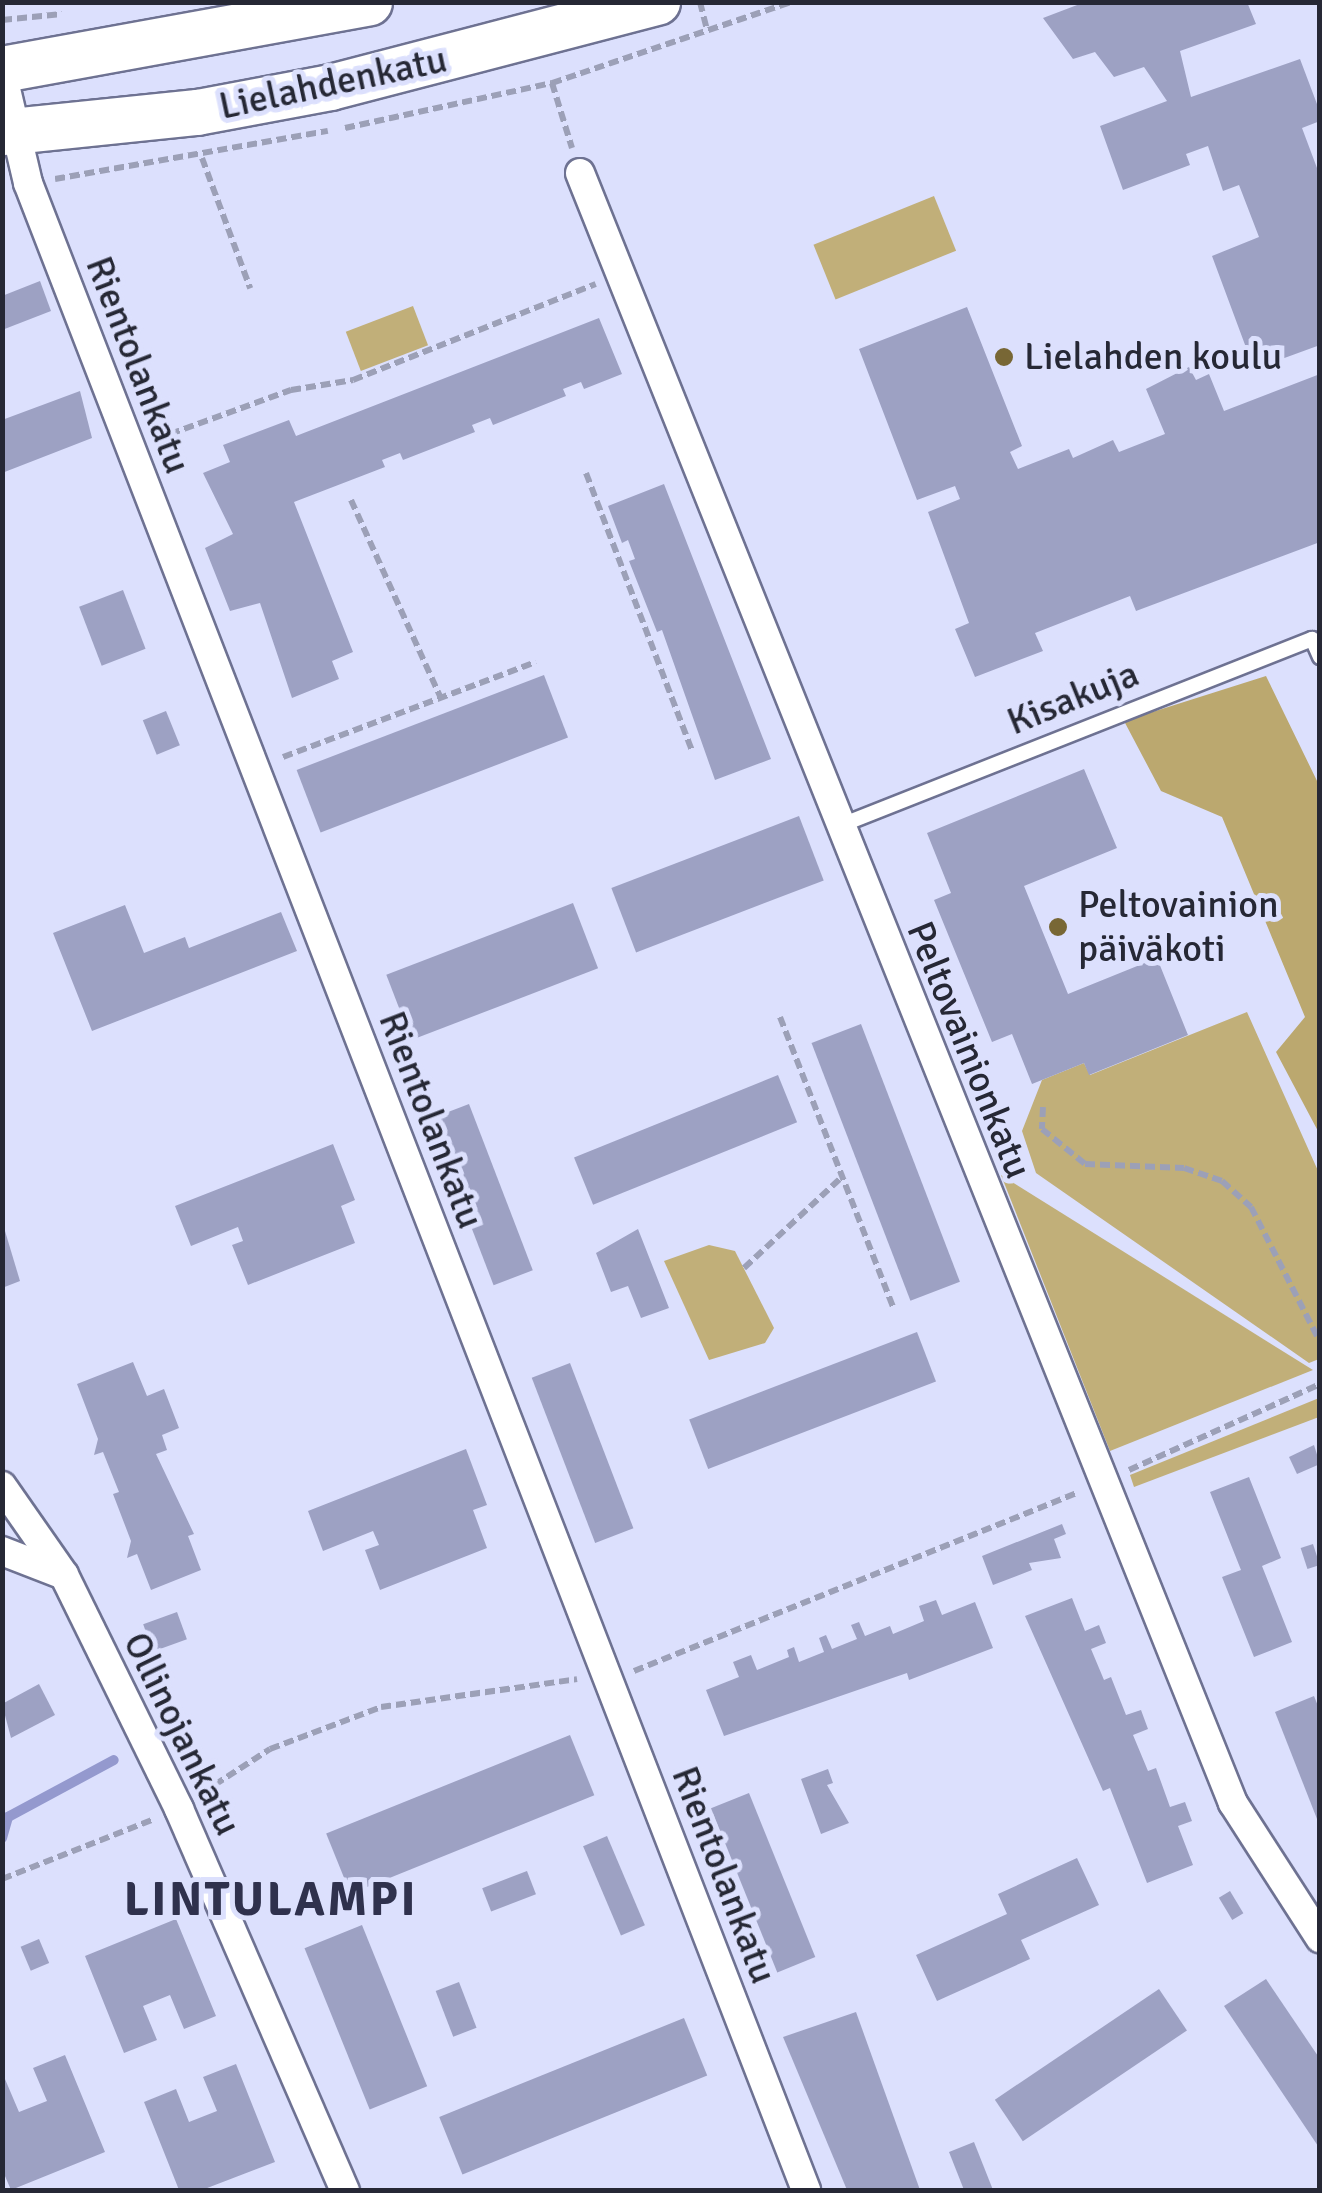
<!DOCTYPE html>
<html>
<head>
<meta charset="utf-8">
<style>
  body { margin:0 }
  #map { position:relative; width:1322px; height:2193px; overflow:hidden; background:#dce0fd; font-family:Signika,sans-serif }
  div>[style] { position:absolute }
  .green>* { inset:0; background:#c1af79; transform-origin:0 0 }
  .forest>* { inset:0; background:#bba86f }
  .stream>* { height:10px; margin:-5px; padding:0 5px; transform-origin:5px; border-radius:5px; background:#9499ce }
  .building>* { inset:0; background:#9da1c3; transform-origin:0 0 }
  .path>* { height:6px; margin-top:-3px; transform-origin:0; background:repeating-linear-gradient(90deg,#9ca0b7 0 10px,transparent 0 15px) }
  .roads { filter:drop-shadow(2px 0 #6e7292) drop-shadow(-2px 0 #6e7292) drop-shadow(0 2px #6e7292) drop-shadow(0 -2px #6e7292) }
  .service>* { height:14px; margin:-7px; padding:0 7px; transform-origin:7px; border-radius:7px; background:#fff }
  .minor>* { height:28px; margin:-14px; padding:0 14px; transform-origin:14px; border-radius:14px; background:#fff }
  .primary>* { height:45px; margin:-22.5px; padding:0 22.5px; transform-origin:22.5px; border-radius:22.5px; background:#fff }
  .dots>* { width:28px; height:28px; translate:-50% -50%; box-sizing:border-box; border:5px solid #dce0fd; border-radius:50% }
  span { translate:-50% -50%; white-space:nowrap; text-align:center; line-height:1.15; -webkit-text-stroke:10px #dce0fd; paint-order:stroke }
  .street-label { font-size:38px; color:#262835 }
  .poi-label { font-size:38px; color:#262835 }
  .left { translate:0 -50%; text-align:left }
  .district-label { font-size:48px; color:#2f314d; font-weight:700; letter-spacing:2.5px }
  .frame { position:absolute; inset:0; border:5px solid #262835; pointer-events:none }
</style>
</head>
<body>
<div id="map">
  <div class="green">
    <i style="left:934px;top:196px;width:59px;height:130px;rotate:68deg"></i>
    <i style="left:413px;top:306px;width:42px;height:72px;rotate:69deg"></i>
    <i style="clip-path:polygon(1247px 1012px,1319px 1173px,1319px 1359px,1309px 1363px,1036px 1173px,1022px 1131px,1042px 1080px,1084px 1063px,1090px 1075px)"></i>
    <i style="clip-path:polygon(1001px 1175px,1313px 1370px,1110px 1451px)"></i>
    <i style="clip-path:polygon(709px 1245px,735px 1251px,774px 1328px,765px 1343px,709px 1360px,664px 1261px)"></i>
    <i style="clip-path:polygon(1319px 1398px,1319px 1417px,1134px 1487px,1130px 1475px)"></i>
  </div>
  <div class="forest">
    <i style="clip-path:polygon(1266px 676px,1319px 785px,1319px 1133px,1276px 1052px,1305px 1017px,1222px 817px,1161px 791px,1124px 721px)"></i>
  </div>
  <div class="stream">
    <i style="left:2px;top:1838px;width:22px;rotate:-74deg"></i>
    <i style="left:8px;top:1817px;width:120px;rotate:-28.3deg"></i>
  </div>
  <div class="building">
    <i style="clip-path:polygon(1085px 2px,1247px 2px,1256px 24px,1180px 51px,1191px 97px,1300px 59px,1320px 112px,1320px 121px,1302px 128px,1320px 176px,1320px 345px,1254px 369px,1212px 256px,1259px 237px,1239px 185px,1223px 191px,1208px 146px,1186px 154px,1190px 165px,1123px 190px,1100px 126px,1167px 101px,1144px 67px,1114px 77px,1095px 52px,1073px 59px,1043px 18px)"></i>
    <i style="clip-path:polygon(40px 281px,51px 311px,2px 330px,2px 296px)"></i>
    <i style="clip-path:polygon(967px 307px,1022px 446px,1010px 452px,1018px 469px,1069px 449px,1073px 458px,1113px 440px,1119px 452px,1165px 434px,1146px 389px,1189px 367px,1196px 380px,1209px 374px,1224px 411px,1320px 374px,1320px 542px,1136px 611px,1130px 596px,1035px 633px,1043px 651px,975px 677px,955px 629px,969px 623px,928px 512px,960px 499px,955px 486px,917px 500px,859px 349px)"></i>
    <i style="clip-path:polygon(599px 318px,622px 374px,584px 389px,581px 382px,563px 389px,566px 396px,493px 425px,490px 418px,472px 425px,475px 432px,403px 460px,400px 453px,382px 460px,385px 467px,294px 502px,353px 652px,332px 661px,339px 679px,292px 698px,260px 603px,230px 611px,205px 548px,233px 534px,203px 473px,230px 462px,223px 445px,289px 420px,296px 436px)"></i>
    <i style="clip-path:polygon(80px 391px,92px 438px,2px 473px,2px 420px)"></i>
    <i style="clip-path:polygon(664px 484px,771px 759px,715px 780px,662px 630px,657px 632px,629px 561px,635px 559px,628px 540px,622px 543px,608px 506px)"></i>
    <i style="left:123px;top:590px;width:63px;height:47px;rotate:69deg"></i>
    <i style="left:544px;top:675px;width:67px;height:265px;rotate:69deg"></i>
    <i style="left:166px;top:711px;width:37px;height:25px;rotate:68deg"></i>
    <i style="clip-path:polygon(1084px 769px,1117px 848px,1024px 886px,1068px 994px,1157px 958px,1188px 1035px,1089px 1075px,1084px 1063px,1032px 1084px,1012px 1034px,992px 1042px,934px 900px,951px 893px,927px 833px)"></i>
    <i style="left:799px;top:816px;width:69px;height:201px;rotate:69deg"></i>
    <i style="left:573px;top:903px;width:70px;height:200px;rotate:69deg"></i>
    <i style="clip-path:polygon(125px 905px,144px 953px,185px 937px,189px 948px,281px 912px,297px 951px,92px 1031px,53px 933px)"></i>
    <i style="left:861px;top:1024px;width:276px;height:53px;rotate:69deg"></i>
    <i style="left:778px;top:1075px;width:51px;height:220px;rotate:68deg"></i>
    <i style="left:469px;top:1104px;width:178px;height:42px;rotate:69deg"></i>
    <i style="clip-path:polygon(333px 1144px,355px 1200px,341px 1206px,355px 1243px,248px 1285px,232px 1245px,243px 1241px,238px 1227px,191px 1246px,175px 1206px)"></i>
    <i style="clip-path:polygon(2px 1221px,20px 1281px,2px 1288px)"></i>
    <i style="clip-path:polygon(638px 1229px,669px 1308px,641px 1318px,628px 1286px,611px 1292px,596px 1253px)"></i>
    <i style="left:917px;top:1332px;width:53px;height:244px;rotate:69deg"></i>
    <i style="clip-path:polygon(133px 1362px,147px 1396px,164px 1389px,179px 1428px,162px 1435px,167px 1450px,156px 1454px,194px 1534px,188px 1536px,201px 1570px,151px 1590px,137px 1554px,127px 1558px,131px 1541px,113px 1494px,119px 1492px,103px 1452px,94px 1455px,98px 1439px,77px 1384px)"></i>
    <i style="left:570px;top:1363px;width:177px;height:41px;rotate:69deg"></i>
    <i style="clip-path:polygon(1314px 1445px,1320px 1464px,1297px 1474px,1289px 1457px)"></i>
    <i style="clip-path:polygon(466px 1449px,487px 1505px,473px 1510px,487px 1548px,380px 1590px,365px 1550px,379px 1545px,373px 1531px,323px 1551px,308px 1511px)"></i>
    <i style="clip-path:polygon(1249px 1477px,1281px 1558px,1262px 1566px,1292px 1642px,1254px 1657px,1222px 1577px,1241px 1570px,1210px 1492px)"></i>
    <i style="clip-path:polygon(1062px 1524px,1066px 1534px,1054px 1539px,1061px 1558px,1029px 1563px,1032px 1570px,993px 1585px,982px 1556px)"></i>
    <i style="left:1313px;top:1544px;width:22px;height:13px;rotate:72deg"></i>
    <i style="clip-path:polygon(1072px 1598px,1085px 1631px,1099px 1625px,1106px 1643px,1091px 1649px,1104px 1680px,1111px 1677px,1126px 1715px,1141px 1710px,1148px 1729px,1133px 1735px,1148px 1771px,1156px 1768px,1170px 1807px,1185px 1802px,1192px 1821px,1178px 1826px,1193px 1865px,1147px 1883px,1110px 1788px,1103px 1791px,1025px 1616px)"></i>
    <i style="clip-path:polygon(936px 1600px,942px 1615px,975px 1602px,993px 1648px,909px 1680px,907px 1673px,724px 1736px,706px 1690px,739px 1677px,733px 1662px,751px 1655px,757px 1670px,789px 1657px,787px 1650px,794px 1647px,799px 1662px,824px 1652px,819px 1638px,826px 1635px,832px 1649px,857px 1639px,851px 1625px,859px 1622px,865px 1636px,890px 1626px,893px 1634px,924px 1621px,919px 1606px)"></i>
    <i style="left:177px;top:1612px;width:29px;height:36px;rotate:70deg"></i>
    <i style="clip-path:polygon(39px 1684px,55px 1715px,11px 1738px,2px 1704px)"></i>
    <i style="clip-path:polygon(1314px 1696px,1320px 1711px,1319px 1824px,1275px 1712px)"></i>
    <i style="left:570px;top:1735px;width:65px;height:263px;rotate:68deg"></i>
    <i style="clip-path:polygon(828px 1769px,833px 1783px,827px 1785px,849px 1823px,821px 1834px,801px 1779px)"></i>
    <i style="left:749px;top:1793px;width:177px;height:41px;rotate:68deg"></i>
    <i style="left:607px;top:1836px;width:97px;height:26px;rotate:67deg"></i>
    <i style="clip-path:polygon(1077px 1858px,1099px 1905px,1021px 1940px,1030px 1959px,937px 2001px,916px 1955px,1007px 1914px,998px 1894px)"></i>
    <i style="left:527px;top:1871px;width:25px;height:48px;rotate:69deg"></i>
    <i style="left:1230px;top:1891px;width:26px;height:13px;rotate:59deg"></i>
    <i style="clip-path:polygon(176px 1919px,216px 2016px,184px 2029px,170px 1995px,143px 2006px,157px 2040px,124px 2053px,85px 1956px)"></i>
    <i style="left:362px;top:1925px;width:174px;height:62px;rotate:68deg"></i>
    <i style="left:39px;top:1939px;width:26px;height:20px;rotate:67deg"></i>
    <i style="clip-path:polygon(1266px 1979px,1320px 2059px,1320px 2149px,1224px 2006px)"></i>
    <i style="left:459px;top:1982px;width:49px;height:25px;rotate:69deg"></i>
    <i style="left:1159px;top:1989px;width:50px;height:198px;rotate:56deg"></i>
    <i style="clip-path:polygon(856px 2012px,920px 2190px,847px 2190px,783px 2037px)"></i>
    <i style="left:684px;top:2018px;width:62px;height:264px;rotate:68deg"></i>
    <i style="clip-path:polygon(65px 2055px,105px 2152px,11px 2190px,2px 2169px,2px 2072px,19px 2112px,47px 2101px,33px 2068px)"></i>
    <i style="clip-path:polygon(236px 2064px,275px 2162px,202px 2190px,179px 2190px,144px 2102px,176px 2089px,189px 2122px,217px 2111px,203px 2077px)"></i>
    <i style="clip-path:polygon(974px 2142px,993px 2190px,964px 2190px,949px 2152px)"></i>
  </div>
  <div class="path">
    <i style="left:700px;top:2px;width:29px;rotate:76deg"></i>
    <i style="left:2px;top:20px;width:60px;rotate:-5.7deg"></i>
    <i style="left:552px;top:83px;width:68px;rotate:72.9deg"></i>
    <i style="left:345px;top:128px;width:212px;rotate:-12.3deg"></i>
    <i style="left:552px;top:83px;width:252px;rotate:-18.7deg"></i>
    <i style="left:202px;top:158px;width:139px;rotate:69.7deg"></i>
    <i style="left:55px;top:179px;width:277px;rotate:-10deg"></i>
    <i style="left:170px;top:434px;width:129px;rotate:-20deg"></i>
    <i style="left:291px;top:390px;width:63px;rotate:-9.2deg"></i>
    <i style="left:353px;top:380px;width:261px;rotate:-21.6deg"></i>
    <i style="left:586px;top:473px;width:297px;rotate:69.1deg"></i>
    <i style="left:351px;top:500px;width:217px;rotate:65.6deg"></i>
    <i style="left:283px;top:757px;width:270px;rotate:-20.6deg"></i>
    <i style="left:780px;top:1017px;width:313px;rotate:68.7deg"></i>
    <i style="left:1043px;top:1107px;width:22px;rotate:93deg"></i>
    <i style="left:1042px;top:1129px;width:55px;rotate:39.1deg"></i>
    <i style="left:1085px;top:1164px;width:99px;rotate:2.3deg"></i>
    <i style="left:1184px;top:1168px;width:40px;rotate:18.9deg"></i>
    <i style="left:1222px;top:1181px;width:39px;rotate:42deg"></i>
    <i style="left:1251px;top:1207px;width:152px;rotate:62.9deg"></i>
    <i style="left:744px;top:1268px;width:134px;rotate:-42.9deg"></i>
    <i style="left:1129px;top:1470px;width:209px;rotate:-24.2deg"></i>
    <i style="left:634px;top:1671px;width:477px;rotate:-21.9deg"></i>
    <i style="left:202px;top:1793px;width:81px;rotate:-32.9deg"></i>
    <i style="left:270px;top:1749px;width:119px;rotate:-20.7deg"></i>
    <i style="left:381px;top:1707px;width:198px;rotate:-8.1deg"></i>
    <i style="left:2px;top:1879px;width:161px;rotate:-21.5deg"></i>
  </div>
  <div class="roads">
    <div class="service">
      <i style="left:839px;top:826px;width:509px;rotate:-21.57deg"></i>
      <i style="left:1312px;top:639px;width:20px;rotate:66deg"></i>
    </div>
    <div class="minor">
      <i style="left:2px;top:72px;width:114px;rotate:76.8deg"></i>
      <i style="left:28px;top:183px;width:2153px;rotate:68.81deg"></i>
      <i style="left:580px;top:173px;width:1756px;rotate:68.17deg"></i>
      <i style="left:1233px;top:1803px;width:161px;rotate:57.2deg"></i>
      <i style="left:2px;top:1486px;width:108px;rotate:55.1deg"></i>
      <i style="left:64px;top:1575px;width:261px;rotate:63.8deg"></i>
      <i style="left:179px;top:1809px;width:416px;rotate:66.5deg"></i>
      <i style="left:2px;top:1551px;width:66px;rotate:21.2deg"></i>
    </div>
    <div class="primary">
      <i style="left:2px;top:69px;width:373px;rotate:-10.3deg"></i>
      <i style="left:2px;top:132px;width:196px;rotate:-5.9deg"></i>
      <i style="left:197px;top:112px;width:135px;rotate:-10.6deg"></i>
      <i style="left:330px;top:87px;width:338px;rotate:-14.6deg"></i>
    </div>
  </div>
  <div class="dots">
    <i style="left:1004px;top:357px;background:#786735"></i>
    <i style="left:1058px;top:927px;background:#786735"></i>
  </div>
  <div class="street-label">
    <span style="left:333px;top:83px;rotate:-12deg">Lielahdenkatu</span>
    <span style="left:138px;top:365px;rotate:69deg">Rientolankatu</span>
    <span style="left:1073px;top:698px;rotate:-22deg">Kisakuja</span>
    <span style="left:969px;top:1050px;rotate:68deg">Peltovainionkatu</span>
    <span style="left:431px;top:1120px;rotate:69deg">Rientolankatu</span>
    <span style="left:182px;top:1734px;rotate:64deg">Ollinojankatu</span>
    <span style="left:724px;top:1875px;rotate:69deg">Rientolankatu</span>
  </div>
  <div class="poi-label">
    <span class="left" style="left:1024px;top:357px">Lielahden koulu</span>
    <span class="left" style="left:1078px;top:927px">Peltovainion<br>päiväkoti</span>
  </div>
  <div class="district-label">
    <span style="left:271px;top:1900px">LINTULAMPI</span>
  </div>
  <div class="frame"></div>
</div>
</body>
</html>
